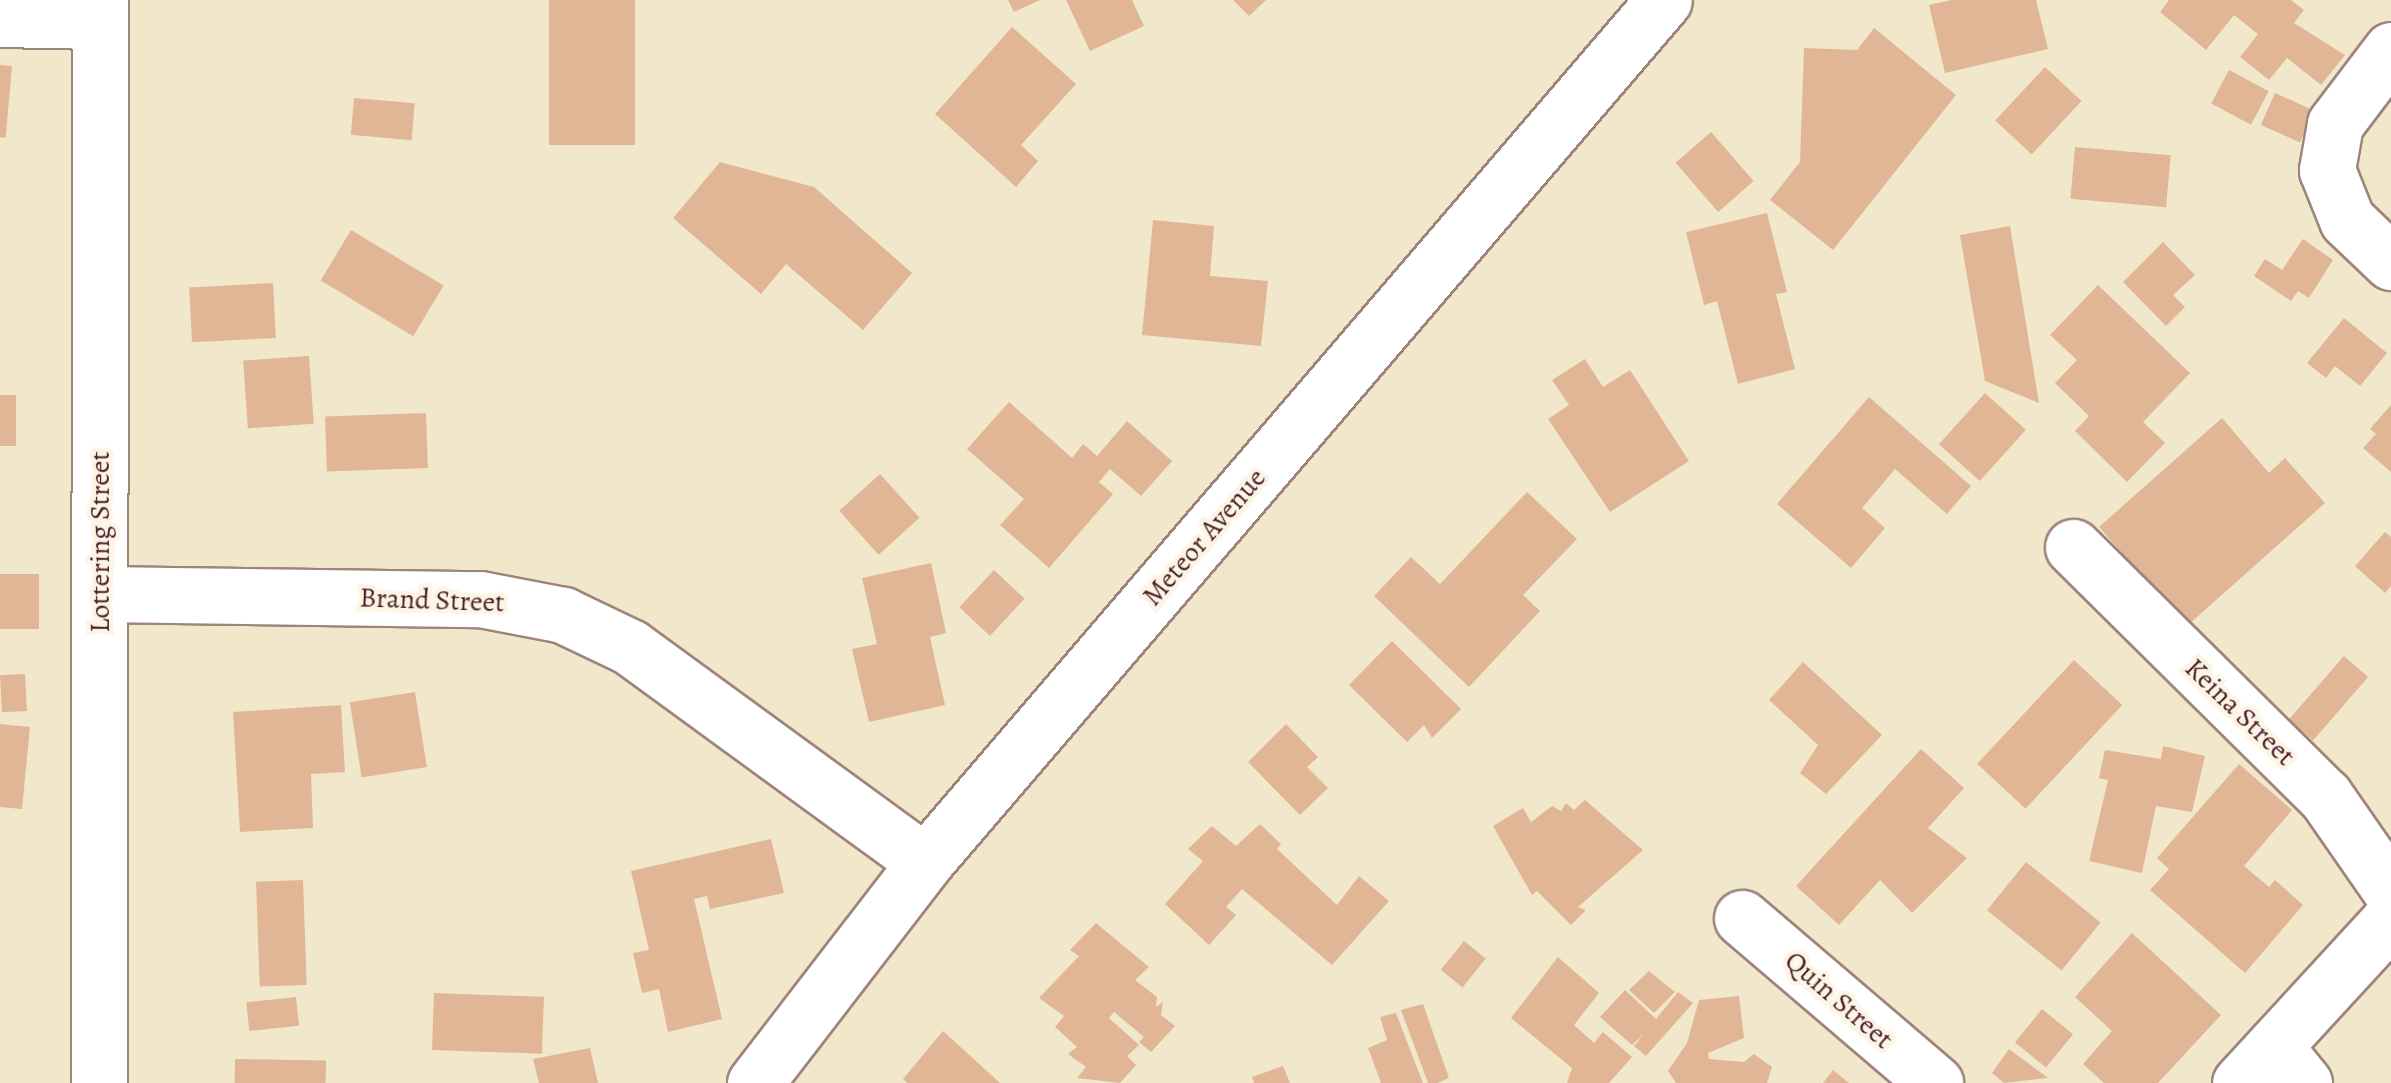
<!DOCTYPE html>
<html>
<head>
<meta charset="utf-8">
<style>
  body { margin:0 }
  #map { position:relative; width:2391px; height:1083px; overflow:hidden; background:#f1e8cc; font-family:Alegreya,serif }
  div>[style] { position:absolute }
  .building>* { inset:0; background:#e0b696; transform-origin:0 0 }
  .roads { filter:drop-shadow(2px 0 #9e847c) drop-shadow(-2px 0 #9e847c) drop-shadow(0 2px #9e847c) drop-shadow(0 -2px #9e847c) }
  .minor>* { height:55px; margin:-27.5px; padding:0 27.5px; transform-origin:27.5px; border-radius:27.5px; background:#fff }
  span { translate:-50% -50%; white-space:nowrap; text-align:center; line-height:1.15; -webkit-text-stroke:9px #fcf5e5; paint-order:stroke }
  .street-label { font-size:28px; color:#4a1f2b }
</style>
</head>
<body>
<div id="map">
  <div class="building">
    <i style="left:549px;top:0;width:86px;height:145px"></i>
    <i style="clip-path:polygon(1008px 0,1040px 0,1014px 12px)"></i>
    <i style="clip-path:polygon(1066px 0,1132px 0,1144px 26px,1090px 51px)"></i>
    <i style="clip-path:polygon(1233px 0,1266px 0,1249px 16px)"></i>
    <i style="clip-path:polygon(1951px 0,2036px 0,2048px 49px,1945px 73px,1929px 5px)"></i>
    <i style="clip-path:polygon(2169px 0,2291px 0,2304px 10px,2294px 23px,2345px 55px,2321px 85px,2287px 58px,2269px 80px,2240px 57px,2258px 34px,2234px 15px,2206px 50px,2160px 12px)"></i>
    <i style="clip-path:polygon(1012px 27px,1076px 84px,1021px 145px,1038px 161px,1016px 187px,935px 114px)"></i>
    <i style="clip-path:polygon(1874px 28px,1956px 95px,1833px 250px,1770px 200px,1800px 162px,1804px 48px,1857px 50px)"></i>
    <i style="left:0;top:65px;width:12px;height:72px;rotate:5deg"></i>
    <i style="left:2045px;top:67px;width:50px;height:73px;rotate:43deg"></i>
    <i style="left:2229px;top:70px;width:45px;height:38px;rotate:28deg"></i>
    <i style="left:2275px;top:93px;width:43px;height:35px;rotate:24deg"></i>
    <i style="left:354px;top:98px;width:61px;height:37px;rotate:5deg"></i>
    <i style="left:1711px;top:132px;width:65px;height:47px;rotate:49deg"></i>
    <i style="left:2075px;top:147px;width:96px;height:52px;rotate:5deg"></i>
    <i style="clip-path:polygon(720px 162px,814px 187px,912px 273px,863px 330px,786px 264px,761px 294px,673px 218px)"></i>
    <i style="clip-path:polygon(1767px 213px,1787px 292px,1776px 294px,1795px 369px,1738px 384px,1717px 301px,1704px 305px,1686px 232px)"></i>
    <i style="clip-path:polygon(1153px 220px,1214px 226px,1210px 276px,1268px 281px,1261px 346px,1142px 335px)"></i>
    <i style="clip-path:polygon(2010px 226px,2039px 403px,1985px 381px,1960px 235px)"></i>
    <i style="left:351px;top:230px;width:108px;height:59px;rotate:31deg"></i>
    <i style="clip-path:polygon(2303px 239px,2333px 260px,2309px 298px,2298px 291px,2291px 301px,2254px 276px,2265px 259px,2282px 270px)"></i>
    <i style="clip-path:polygon(2163px 242px,2195px 275px,2173px 295px,2185px 307px,2166px 326px,2123px 282px)"></i>
    <i style="left:273px;top:283px;width:55px;height:84px;rotate:87deg"></i>
    <i style="clip-path:polygon(2098px 285px,2190px 373px,2143px 422px,2165px 443px,2127px 482px,2075px 431px,2089px 416px,2055px 383px,2077px 360px,2050px 335px)"></i>
    <i style="clip-path:polygon(2344px 318px,2387px 353px,2360px 386px,2335px 366px,2326px 378px,2307px 363px)"></i>
    <i style="left:309px;top:356px;width:68px;height:66px;rotate:86deg"></i>
    <i style="clip-path:polygon(1585px 359px,1603px 387px,1630px 370px,1689px 461px,1610px 512px,1548px 419px,1569px 405px,1552px 380px)"></i>
    <i style="left:1985px;top:393px;width:55px;height:69px;rotate:42deg"></i>
    <i style="left:0;top:395px;width:16px;height:51px"></i>
    <i style="clip-path:polygon(1869px 397px,1971px 486px,1947px 514px,1895px 469px,1862px 508px,1885px 528px,1851px 568px,1777px 504px)"></i>
    <i style="clip-path:polygon(1009px 402px,1072px 458px,1083px 444px,1097px 456px,1127px 421px,1172px 461px,1141px 496px,1110px 469px,1099px 482px,1113px 494px,1049px 568px,1000px 525px,1024px 499px,967px 449px)"></i>
    <i style="clip-path:polygon(2391px 405px,2391px 472px,2363px 448px,2376px 434px,2370px 429px)"></i>
    <i style="left:426px;top:413px;width:55px;height:101px;rotate:88deg"></i>
    <i style="clip-path:polygon(2222px 418px,2269px 473px,2285px 458px,2325px 503px,2187px 626px,2099px 527px)"></i>
    <i style="left:880px;top:474px;width:59px;height:55px;rotate:48deg"></i>
    <i style="clip-path:polygon(1527px 492px,1577px 539px,1523px 595px,1540px 611px,1469px 687px,1374px 596px,1411px 557px,1440px 584px)"></i>
    <i style="clip-path:polygon(2385px 532px,2391px 537px,2391px 586px,2385px 593px,2355px 566px)"></i>
    <i style="clip-path:polygon(931px 563px,946px 633px,930px 637px,945px 705px,869px 722px,852px 649px,877px 644px,862px 578px)"></i>
    <i style="left:994px;top:570px;width:42px;height:51px;rotate:43deg"></i>
    <i style="left:0;top:574px;width:39px;height:55px"></i>
    <i style="clip-path:polygon(1392px 641px,1461px 709px,1432px 738px,1424px 725px,1407px 742px,1349px 685px)"></i>
    <i style="left:2344px;top:656px;width:32px;height:84px;rotate:41deg"></i>
    <i style="left:2074px;top:660px;width:66px;height:142px;rotate:43deg"></i>
    <i style="clip-path:polygon(1803px 662px,1882px 735px,1826px 794px,1800px 773px,1818px 745px,1769px 700px)"></i>
    <i style="left:25px;top:674px;width:37px;height:25px;rotate:87deg"></i>
    <i style="left:415px;top:692px;width:76px;height:66px;rotate:81deg"></i>
    <i style="clip-path:polygon(341px 705px,345px 772px,311px 774px,313px 828px,240px 832px,233px 712px)"></i>
    <i style="clip-path:polygon(0 724px,30px 727px,22px 809px,0 807px)"></i>
    <i style="clip-path:polygon(1286px 724px,1318px 757px,1307px 767px,1328px 788px,1300px 815px,1248px 762px)"></i>
    <i style="clip-path:polygon(2163px 746px,2205px 756px,2192px 812px,2156px 806px,2142px 873px,2089px 861px,2108px 780px,2099px 778px,2105px 750px,2161px 759px)"></i>
    <i style="clip-path:polygon(1921px 749px,1964px 788px,1928px 828px,1967px 858px,1912px 913px,1880px 880px,1839px 925px,1796px 886px)"></i>
    <i style="clip-path:polygon(2239px 764px,2292px 810px,2244px 866px,2269px 887px,2275px 880px,2303px 905px,2245px 973px,2150px 890px,2169px 869px,2157px 858px)"></i>
    <i style="clip-path:polygon(1585px 800px,1643px 850px,1578px 907px,1586px 910px,1571px 925px,1537px 891px,1532px 895px,1493px 826px,1523px 808px,1531px 822px,1552px 806px,1561px 811px,1566px 803px,1574px 810px)"></i>
    <i style="clip-path:polygon(1260px 824px,1281px 844px,1277px 849px,1337px 905px,1359px 876px,1389px 901px,1332px 965px,1242px 889px,1226px 907px,1236px 915px,1209px 945px,1165px 904px,1203px 861px,1188px 849px,1212px 826px,1236px 846px)"></i>
    <i style="clip-path:polygon(771px 839px,784px 893px,710px 909px,707px 896px,694px 899px,722px 1019px,668px 1032px,659px 989px,642px 993px,633px 953px,649px 950px,631px 871px)"></i>
    <i style="left:2026px;top:862px;width:96px;height:62px;rotate:39deg"></i>
    <i style="left:303px;top:880px;width:105px;height:47px;rotate:88deg"></i>
    <i style="clip-path:polygon(1096px 923px,1149px 967px,1135px 980px,1157px 997px,1156px 1007px,1163px 1002px,1161px 1015px,1175px 1026px,1151px 1052px,1139px 1042px,1144px 1037px,1114px 1012px,1109px 1018px,1139px 1045px,1127px 1056px,1136px 1065px,1120px 1083px,1077px 1078px,1086px 1067px,1068px 1054px,1077px 1047px,1055px 1027px,1064px 1016px,1039px 998px,1079px 956px,1070px 950px)"></i>
    <i style="clip-path:polygon(2132px 933px,2221px 1015px,2158px 1083px,2104px 1083px,2083px 1064px,2112px 1031px,2075px 997px)"></i>
    <i style="left:1464px;top:941px;width:28px;height:37px;rotate:39deg"></i>
    <i style="clip-path:polygon(1558px 957px,1599px 993px,1574px 1025px,1594px 1043px,1603px 1032px,1632px 1057px,1609px 1083px,1567px 1083px,1572px 1068px,1511px 1018px)"></i>
    <i style="clip-path:polygon(1649px 971px,1675px 992px,1654px 1013px,1629px 990px)"></i>
    <i style="clip-path:polygon(1625px 990px,1656px 1019px,1678px 992px,1693px 1003px,1646px 1056px,1634px 1046px,1644px 1034px,1632px 1045px,1600px 1017px)"></i>
    <i style="left:434px;top:993px;width:110px;height:57px;rotate:2deg"></i>
    <i style="clip-path:polygon(1739px 996px,1744px 1038px,1708px 1053px,1709px 1059px,1744px 1062px,1754px 1054px,1772px 1067px,1767px 1083px,1676px 1083px,1668px 1071px,1687px 1043px,1699px 1000px)"></i>
    <i style="left:296px;top:997px;width:29px;height:50px;rotate:84deg"></i>
    <i style="clip-path:polygon(1423px 1004px,1449px 1078px,1437px 1083px,1428px 1083px,1401px 1010px)"></i>
    <i style="left:2042px;top:1009px;width:40px;height:43px;rotate:39deg"></i>
    <i style="clip-path:polygon(1396px 1013px,1423px 1083px,1381px 1083px,1368px 1048px,1387px 1040px,1380px 1017px)"></i>
    <i style="clip-path:polygon(943px 1031px,1000px 1083px,907px 1083px,903px 1079px)"></i>
    <i style="clip-path:polygon(590px 1048px,598px 1083px,539px 1083px,533px 1059px)"></i>
    <i style="clip-path:polygon(2009px 1049px,2048px 1078px,2004px 1083px,1992px 1073px)"></i>
    <i style="left:235px;top:1059px;width:91px;height:24px;rotate:1deg"></i>
    <i style="clip-path:polygon(1283px 1066px,1290px 1083px,1254px 1083px,1252px 1077px)"></i>
    <i style="clip-path:polygon(1833px 1070px,1849px 1083px,1823px 1083px)"></i>
  </div>
  <div class="roads">
    <div class="minor">
      <i style="left:0;top:19px;width:99px;rotate:1.2deg"></i>
      <i style="left:2391px;top:50px;width:93px;rotate:127.1deg"></i>
      <i style="left:2335px;top:124px;width:47px;rotate:99.9deg"></i>
      <i style="left:2327px;top:170px;width:54px;rotate:68.2deg"></i>
      <i style="left:2347px;top:220px;width:61px;rotate:43.7deg"></i>
      <i style="left:2073px;top:547px;width:354px;rotate:44.7deg"></i>
      <i style="left:2325px;top:796px;width:116px;rotate:55.2deg"></i>
      <i style="left:100px;top:594px;width:380px;rotate:0.8deg"></i>
      <i style="left:480px;top:599px;width:85px;rotate:10.9deg"></i>
      <i style="left:563px;top:615px;width:74px;rotate:25.5deg"></i>
      <i style="left:630px;top:647px;width:365px;rotate:36.1deg"></i>
      <i style="left:1742px;top:918px;width:254px;rotate:40.5deg"></i>
      <i style="left:2274px;top:1046px;width:48px;rotate:51deg"></i>
      <i style="left:99px;top:1083px;width:1083px;rotate:-89.95deg"></i>
      <i style="left:755px;top:1083px;width:279px;rotate:-52.4deg"></i>
      <i style="left:925px;top:862px;width:1135px;rotate:-49.39deg"></i>
      <i style="left:2240px;top:1083px;width:223px;rotate:-47.4deg"></i>
    </div>
  </div>
  <div class="street-label">
    <span style="left:1204px;top:537px;rotate:-49deg">Meteor Avenue</span>
    <span style="left:100px;top:542px;rotate:-90deg">Lottering Street</span>
    <span style="left:432px;top:600px;rotate:2deg">Brand Street</span>
    <span style="left:2240px;top:712px;rotate:44deg">Keina Street</span>
    <span style="left:1839px;top:1000px;rotate:41deg">Quin Street</span>
  </div>
</div>
</body>
</html>
